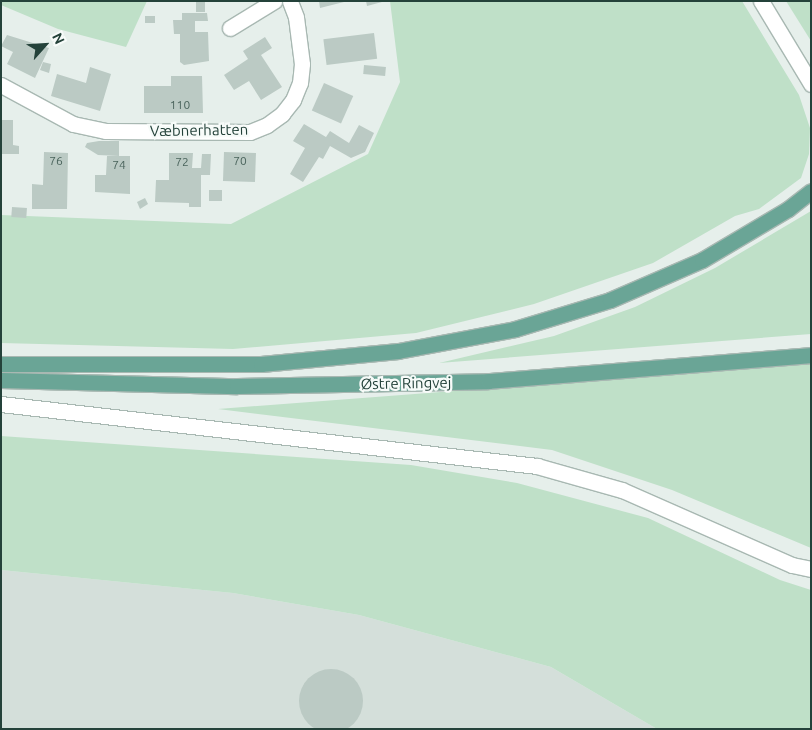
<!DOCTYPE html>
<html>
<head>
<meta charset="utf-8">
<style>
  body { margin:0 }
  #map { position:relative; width:812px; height:730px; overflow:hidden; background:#e6efeb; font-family:Ubuntu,sans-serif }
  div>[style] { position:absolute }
  .built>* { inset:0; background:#d4dfda }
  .green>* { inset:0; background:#bfe0c8 }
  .building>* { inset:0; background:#bbcac4; transform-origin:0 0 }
  .round { border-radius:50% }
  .roads { filter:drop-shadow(1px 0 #a8b8b2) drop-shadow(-1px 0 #a8b8b2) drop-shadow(0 1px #a8b8b2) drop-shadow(0 -1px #a8b8b2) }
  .minor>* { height:15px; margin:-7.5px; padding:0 7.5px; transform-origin:7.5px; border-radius:7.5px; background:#fff }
  .major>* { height:15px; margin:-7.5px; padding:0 7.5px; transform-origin:7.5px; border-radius:7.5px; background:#6aa596 }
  span { translate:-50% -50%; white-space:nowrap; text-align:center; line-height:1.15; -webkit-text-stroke:4.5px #f7fbf9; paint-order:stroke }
  .number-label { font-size:12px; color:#4a645c }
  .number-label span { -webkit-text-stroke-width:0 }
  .street-label { font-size:15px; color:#24423a }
  .frame { position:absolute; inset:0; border:2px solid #24423a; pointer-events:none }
  .north { position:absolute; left:20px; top:20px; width:50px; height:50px; -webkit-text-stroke:4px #f7fbf9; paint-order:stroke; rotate:64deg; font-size:14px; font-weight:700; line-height:20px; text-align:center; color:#24423a }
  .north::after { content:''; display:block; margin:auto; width:18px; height:22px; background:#24423a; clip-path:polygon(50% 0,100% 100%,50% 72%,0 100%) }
</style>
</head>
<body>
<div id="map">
  <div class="built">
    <i style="clip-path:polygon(1px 570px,233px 593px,359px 615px,551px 667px,657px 729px,1px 729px)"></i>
  </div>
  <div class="green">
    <i style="clip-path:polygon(1px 1px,147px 1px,126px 47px,58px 29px,1px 5px)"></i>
    <i style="clip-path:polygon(390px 1px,742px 1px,799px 95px,810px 128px,809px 154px,801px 178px,759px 209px,735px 216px,653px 263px,534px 304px,416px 333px,233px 349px,1px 343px,1px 215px,231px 224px,368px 154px,400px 82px)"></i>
    <i style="clip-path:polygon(786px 1px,811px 1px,811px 41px)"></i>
    <i style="clip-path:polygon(811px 211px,811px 334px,439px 363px,554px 336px,635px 307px,715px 268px)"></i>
    <i style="clip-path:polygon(811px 364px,811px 548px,672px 490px,552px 450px,218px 409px)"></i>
    <i style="clip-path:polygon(1px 436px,411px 465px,517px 483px,648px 518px,780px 580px,811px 590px,811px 729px,657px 729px,551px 667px,359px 615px,233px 593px,1px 570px)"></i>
  </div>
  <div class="building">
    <i style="clip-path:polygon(319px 1px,344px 1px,344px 2px,320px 8px)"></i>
    <i style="clip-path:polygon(366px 1px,382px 1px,382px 2px,367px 6px)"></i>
    <i style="left:205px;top:2px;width:10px;height:9px;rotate:90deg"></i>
    <i style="clip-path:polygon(182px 13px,207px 13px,208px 21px,195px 21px,195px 32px,208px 32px,209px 61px,184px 65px,180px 62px,180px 34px,174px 34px,173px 20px,182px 20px)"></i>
    <i style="left:145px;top:16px;width:10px;height:7px"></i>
    <i style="left:374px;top:33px;width:26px;height:51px;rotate:83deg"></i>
    <i style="clip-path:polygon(7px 35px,49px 48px,35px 78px,7px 64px,13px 52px,1px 46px)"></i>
    <i style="clip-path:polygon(265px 37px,272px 48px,261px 55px,282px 87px,261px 100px,249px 81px,234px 90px,224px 75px,248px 59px,243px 51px)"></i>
    <i style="clip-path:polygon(43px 62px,51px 64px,49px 73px,40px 70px)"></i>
    <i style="left:364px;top:65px;width:22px;height:9px;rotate:5deg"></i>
    <i style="clip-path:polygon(90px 67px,111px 74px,100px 111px,51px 96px,57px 74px,86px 83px)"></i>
    <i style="clip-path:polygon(171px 76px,202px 76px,203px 113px,144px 113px,144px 86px,171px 86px)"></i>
    <i style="left:324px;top:83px;width:32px;height:30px;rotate:24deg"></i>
    <i style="clip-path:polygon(1px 120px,13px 120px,13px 145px,19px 146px,19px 154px,1px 154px)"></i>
    <i style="clip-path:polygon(304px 124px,326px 137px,330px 131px,349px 143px,359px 125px,374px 133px,365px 152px,351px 158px,330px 146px,323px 159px,319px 157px,303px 182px,290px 174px,305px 148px,293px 141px)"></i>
    <i style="clip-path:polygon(99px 141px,119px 141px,119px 156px,98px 155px,85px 147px,87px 143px)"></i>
    <i style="clip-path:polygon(44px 152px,68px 153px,67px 209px,32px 209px,32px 184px,43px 185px)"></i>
    <i style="left:224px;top:152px;width:32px;height:29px;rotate:2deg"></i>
    <i style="clip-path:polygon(169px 153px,193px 153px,192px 168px,201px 168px,202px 154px,211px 154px,210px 175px,201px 175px,201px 207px,189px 207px,189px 203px,155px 202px,156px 180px,169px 180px)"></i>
    <i style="clip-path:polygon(107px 156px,130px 156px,130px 194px,95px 192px,95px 175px,106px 175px)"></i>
    <i style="left:209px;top:190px;width:13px;height:11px"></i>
    <i style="clip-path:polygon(145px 198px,148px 204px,140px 209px,137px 202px)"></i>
    <i style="left:12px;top:207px;width:15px;height:10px;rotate:4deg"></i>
    <i class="round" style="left:299px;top:669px;width:64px;height:64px"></i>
  </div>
  <div class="roads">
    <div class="minor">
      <i style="left:761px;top:1px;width:97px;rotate:58.9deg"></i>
      <i style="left:230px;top:28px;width:52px;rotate:-31.5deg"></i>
      <i style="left:1px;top:85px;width:82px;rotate:28.4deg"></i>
      <i style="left:73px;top:124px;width:34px;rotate:12deg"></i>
      <i style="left:106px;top:131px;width:144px;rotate:0.4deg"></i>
      <i style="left:250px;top:132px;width:18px;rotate:-22deg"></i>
      <i style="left:267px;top:125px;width:19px;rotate:-36deg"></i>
      <i style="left:282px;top:114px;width:18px;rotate:-52deg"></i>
      <i style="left:293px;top:100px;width:18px;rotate:-68deg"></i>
      <i style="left:300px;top:83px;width:19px;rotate:-84deg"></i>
      <i style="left:302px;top:64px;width:47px;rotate:-97.3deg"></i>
      <i style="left:296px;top:17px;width:17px;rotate:-111deg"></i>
      <i style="left:1px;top:404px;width:540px;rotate:6.6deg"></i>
      <i style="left:537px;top:466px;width:88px;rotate:15.8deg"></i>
      <i style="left:622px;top:490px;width:186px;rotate:23.8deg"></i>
      <i style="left:792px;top:565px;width:19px;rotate:12deg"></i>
    </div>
    <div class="major">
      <i style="left:1px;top:364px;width:260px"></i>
      <i style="left:261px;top:364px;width:138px;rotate:-5.4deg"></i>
      <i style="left:398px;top:351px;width:119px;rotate:-10.6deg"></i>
      <i style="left:515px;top:329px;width:99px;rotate:-17deg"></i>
      <i style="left:610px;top:300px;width:100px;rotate:-23.5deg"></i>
      <i style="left:702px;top:260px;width:100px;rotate:-30.7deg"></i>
      <i style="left:788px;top:209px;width:29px;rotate:-38deg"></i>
      <i style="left:1px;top:380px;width:236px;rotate:1.5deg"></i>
      <i style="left:237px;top:386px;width:251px;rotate:-1.1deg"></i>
      <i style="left:488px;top:381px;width:324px;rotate:-4.6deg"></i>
    </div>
  </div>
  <div class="number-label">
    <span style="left:180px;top:105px">110</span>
    <span style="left:56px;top:161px">76</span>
    <span style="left:240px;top:161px">70</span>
    <span style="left:182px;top:162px">72</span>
    <span style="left:119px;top:165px">74</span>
  </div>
  <div class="street-label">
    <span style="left:199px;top:130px;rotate:-1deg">Væbnerhatten</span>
    <span style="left:406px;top:383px;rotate:-1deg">Østre Ringvej</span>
  </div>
  <div class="frame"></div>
  <div class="north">N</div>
</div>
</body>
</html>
